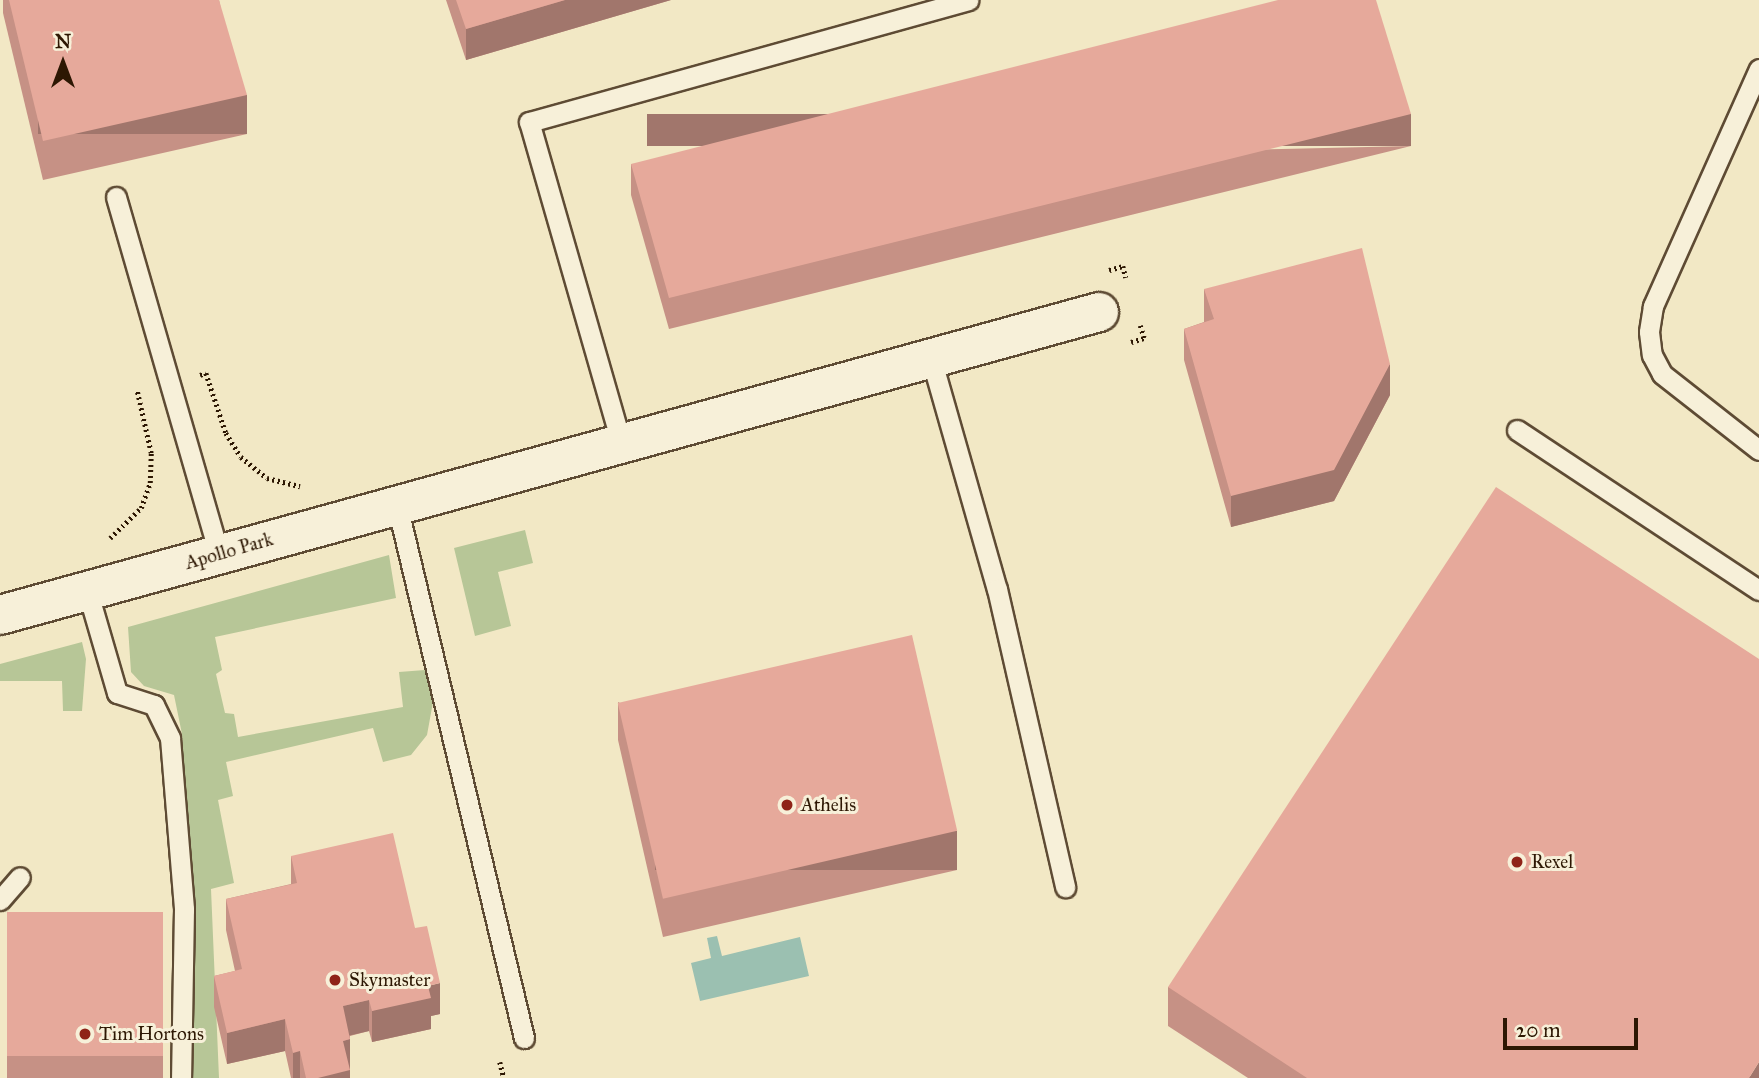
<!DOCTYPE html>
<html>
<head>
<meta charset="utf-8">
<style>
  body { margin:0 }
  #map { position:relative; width:1759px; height:1078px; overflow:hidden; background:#f2e8c5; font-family:"IM FELL Great Primer",serif }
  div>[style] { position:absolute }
  .green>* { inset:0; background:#b7c697 }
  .water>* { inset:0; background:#9bc0b1 }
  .path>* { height:4.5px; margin-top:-2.25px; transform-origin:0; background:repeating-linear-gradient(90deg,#2d1703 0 2px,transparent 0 5.5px) }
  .roads { filter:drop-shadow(2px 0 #5e4b34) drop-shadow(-2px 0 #5e4b34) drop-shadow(0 2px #5e4b34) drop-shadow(0 -2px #5e4b34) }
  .service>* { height:19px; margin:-9.5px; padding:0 9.5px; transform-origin:9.5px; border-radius:9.5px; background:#f7f0d9 }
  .minor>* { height:38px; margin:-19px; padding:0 19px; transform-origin:19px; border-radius:19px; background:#f7f0d9 }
  .wall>* { inset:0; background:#c69185; transform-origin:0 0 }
  .shaded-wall>* { inset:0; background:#a1766c; transform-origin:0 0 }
  .building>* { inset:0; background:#e6a99b; transform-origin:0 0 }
  .dots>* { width:19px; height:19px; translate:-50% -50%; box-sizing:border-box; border:4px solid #f7f0d9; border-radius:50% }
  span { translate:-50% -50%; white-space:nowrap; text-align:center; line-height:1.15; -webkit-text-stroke:6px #f7f0d9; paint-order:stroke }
  .street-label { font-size:19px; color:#2d1703 }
  .poi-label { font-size:19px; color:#2d1703 }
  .left { translate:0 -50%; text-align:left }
  .north { position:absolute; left:28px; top:28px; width:70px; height:70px; -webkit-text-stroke:5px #f7f0d9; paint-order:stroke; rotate:0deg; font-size:19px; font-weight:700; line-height:28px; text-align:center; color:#2d1703 }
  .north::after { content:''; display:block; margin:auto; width:24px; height:32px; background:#2d1703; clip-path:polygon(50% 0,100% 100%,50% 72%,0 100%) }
  .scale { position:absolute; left:1503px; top:1018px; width:135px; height:32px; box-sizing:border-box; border:4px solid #2d1703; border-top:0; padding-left:9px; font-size:21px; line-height:24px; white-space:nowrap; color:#2d1703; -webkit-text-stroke:5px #f7f0d9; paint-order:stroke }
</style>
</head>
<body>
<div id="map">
  <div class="green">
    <i style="clip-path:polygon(525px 530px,533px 563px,498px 572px,511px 626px,475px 636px,454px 548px)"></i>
    <i style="clip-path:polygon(389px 555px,396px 598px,215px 637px,222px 670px,216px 674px,225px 713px,234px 714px,238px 737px,403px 707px,399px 672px,425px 670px,433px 702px,427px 735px,411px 755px,383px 762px,373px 728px,226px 762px,233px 796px,218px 800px,234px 883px,211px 889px,219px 1078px,191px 1078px,182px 734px,174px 695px,144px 686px,131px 672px,128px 627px)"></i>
    <i style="clip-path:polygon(82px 642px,86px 659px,82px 711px,63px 711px,62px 681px,0 681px,0 664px)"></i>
  </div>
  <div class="water">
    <i style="clip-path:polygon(717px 936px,722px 956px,800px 937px,809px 976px,700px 1001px,691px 963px,711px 958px,707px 938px)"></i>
  </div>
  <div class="path">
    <i style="left:1109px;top:270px;width:15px;rotate:-16deg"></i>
    <i style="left:1123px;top:266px;width:12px;rotate:76deg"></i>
    <i style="left:1131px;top:342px;width:14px;rotate:-17deg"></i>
    <i style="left:1144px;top:338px;width:13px;rotate:-108deg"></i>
    <i style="left:200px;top:375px;width:6px;rotate:-18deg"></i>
    <i style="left:206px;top:373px;width:63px;rotate:71.6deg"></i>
    <i style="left:226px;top:433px;width:28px;rotate:58deg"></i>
    <i style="left:241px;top:457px;width:33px;rotate:39deg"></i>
    <i style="left:267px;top:478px;width:34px;rotate:14deg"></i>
    <i style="left:110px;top:538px;width:43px;rotate:-44.1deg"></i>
    <i style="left:141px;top:508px;width:27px;rotate:-70deg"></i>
    <i style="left:150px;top:483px;width:30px;rotate:-88deg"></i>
    <i style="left:151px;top:453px;width:64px;rotate:-102.7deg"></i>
    <i style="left:500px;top:1062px;width:16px;rotate:76deg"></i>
  </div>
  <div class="roads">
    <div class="service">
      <i style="left:1759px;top:69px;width:260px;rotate:114.1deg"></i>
      <i style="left:1653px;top:306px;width:26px;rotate:99deg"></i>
      <i style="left:1649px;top:332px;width:23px;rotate:83deg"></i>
      <i style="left:1652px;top:355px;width:21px;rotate:62deg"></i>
      <i style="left:1662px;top:374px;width:123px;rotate:38.1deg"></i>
      <i style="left:116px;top:197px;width:372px;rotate:73.9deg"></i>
      <i style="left:931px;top:358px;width:240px;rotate:74.1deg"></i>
      <i style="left:997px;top:589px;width:306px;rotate:77.1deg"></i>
      <i style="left:1517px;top:430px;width:290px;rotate:33.5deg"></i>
      <i style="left:621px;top:442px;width:333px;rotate:-106deg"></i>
      <i style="left:529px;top:122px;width:456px;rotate:-15.5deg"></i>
      <i style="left:397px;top:505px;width:548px;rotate:76.6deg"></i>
      <i style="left:88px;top:593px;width:104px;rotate:73.8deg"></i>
      <i style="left:117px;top:693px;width:39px;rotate:18deg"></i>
      <i style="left:154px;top:705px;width:37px;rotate:64deg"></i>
      <i style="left:170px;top:738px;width:172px;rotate:85.3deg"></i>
      <i style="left:184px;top:909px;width:169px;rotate:91deg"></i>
      <i style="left:0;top:900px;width:30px;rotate:-49deg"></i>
    </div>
    <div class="minor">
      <i style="left:0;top:615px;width:1140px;rotate:-15.41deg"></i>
    </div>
  </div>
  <div class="wall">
    <i style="clip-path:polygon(3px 0,219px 0,247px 134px,43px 180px,3px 13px)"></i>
    <i style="clip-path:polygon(446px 0,671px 0,466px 60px)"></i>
    <i style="clip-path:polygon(1411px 146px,669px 329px,631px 195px,631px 164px)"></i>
    <i style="clip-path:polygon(1204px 289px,1390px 395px,1334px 501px,1231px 527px,1184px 360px,1184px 329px,1204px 322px)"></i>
    <i style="clip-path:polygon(618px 702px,957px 870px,663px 937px,618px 740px)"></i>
    <i style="clip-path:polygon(291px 856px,415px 928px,440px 1014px,431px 1016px,431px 1029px,372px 1042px,369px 1031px,350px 1036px,350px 1078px,291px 1078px,285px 1051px,227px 1064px,214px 1007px,214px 976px,235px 971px,226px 930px,226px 899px,291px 884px)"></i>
    <i style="left:7px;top:912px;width:156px;height:166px"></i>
    <i style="clip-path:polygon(1168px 987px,1759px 1078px,1248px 1078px,1168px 1026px)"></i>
  </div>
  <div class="shaded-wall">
    <i style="clip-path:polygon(565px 0,671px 0,466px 60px,466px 29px)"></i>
    <i style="left:247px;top:95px;width:39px;height:209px;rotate:90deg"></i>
    <i style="left:1411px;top:114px;width:32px;height:764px;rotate:90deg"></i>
    <i style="clip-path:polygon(1390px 364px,1390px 395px,1334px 501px,1231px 527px,1231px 496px)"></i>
    <i style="left:957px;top:831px;width:39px;height:302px;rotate:90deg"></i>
    <i style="clip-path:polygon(440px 983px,440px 1014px,431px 1016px,431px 1029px,372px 1042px,372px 1011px,428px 986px)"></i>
    <i style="clip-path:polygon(369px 1000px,369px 1031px,343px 1037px,343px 1006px)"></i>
    <i style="clip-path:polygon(285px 1019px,285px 1051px,227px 1064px,227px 1033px)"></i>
    <i style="clip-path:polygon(350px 1039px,350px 1078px,318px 1078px,343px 1041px)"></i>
    <i style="left:300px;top:1051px;width:27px;height:7px;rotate:90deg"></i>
    <i style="clip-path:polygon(1759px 1062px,1759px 1078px,1749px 1078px)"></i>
  </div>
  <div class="building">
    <i style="clip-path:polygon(9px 0,219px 0,247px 95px,43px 141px)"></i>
    <i style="clip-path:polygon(456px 0,565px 0,466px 29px)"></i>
    <i style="clip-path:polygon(1278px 0,1376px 0,1411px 114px,669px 298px,631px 164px)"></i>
    <i style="clip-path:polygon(1362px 248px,1390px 364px,1334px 470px,1231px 496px,1184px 329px,1214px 319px,1204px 289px)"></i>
    <i style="clip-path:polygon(1496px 487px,1759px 659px,1759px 1062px,1749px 1078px,1307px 1078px,1168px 987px)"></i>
    <i style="left:912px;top:635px;width:201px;height:302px;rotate:77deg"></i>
    <i style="clip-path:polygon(393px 833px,415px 928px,427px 926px,440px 983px,428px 986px,431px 998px,372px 1011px,369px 1000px,343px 1006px,350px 1039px,343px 1041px,350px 1070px,318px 1078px,306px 1078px,300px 1051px,293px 1053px,285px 1019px,227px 1033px,214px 976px,242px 969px,226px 899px,297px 883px,291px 856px)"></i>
    <i style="left:7px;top:912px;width:156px;height:144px"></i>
  </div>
  <div class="dots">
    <i style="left:787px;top:805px;background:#8f2418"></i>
    <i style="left:1517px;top:862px;background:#8f2418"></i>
    <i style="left:335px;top:980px;background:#8f2418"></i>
    <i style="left:85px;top:1034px;background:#8f2418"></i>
  </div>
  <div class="street-label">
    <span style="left:229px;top:551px;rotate:-16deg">Apollo Park</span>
  </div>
  <div class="poi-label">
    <span class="left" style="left:801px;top:805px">Athelis</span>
    <span class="left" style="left:1531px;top:862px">Rexel</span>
    <span class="left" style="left:349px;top:980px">Skymaster</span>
    <span class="left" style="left:99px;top:1034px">Tim Hortons</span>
  </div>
  <div class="north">N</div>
  <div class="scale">20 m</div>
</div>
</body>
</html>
